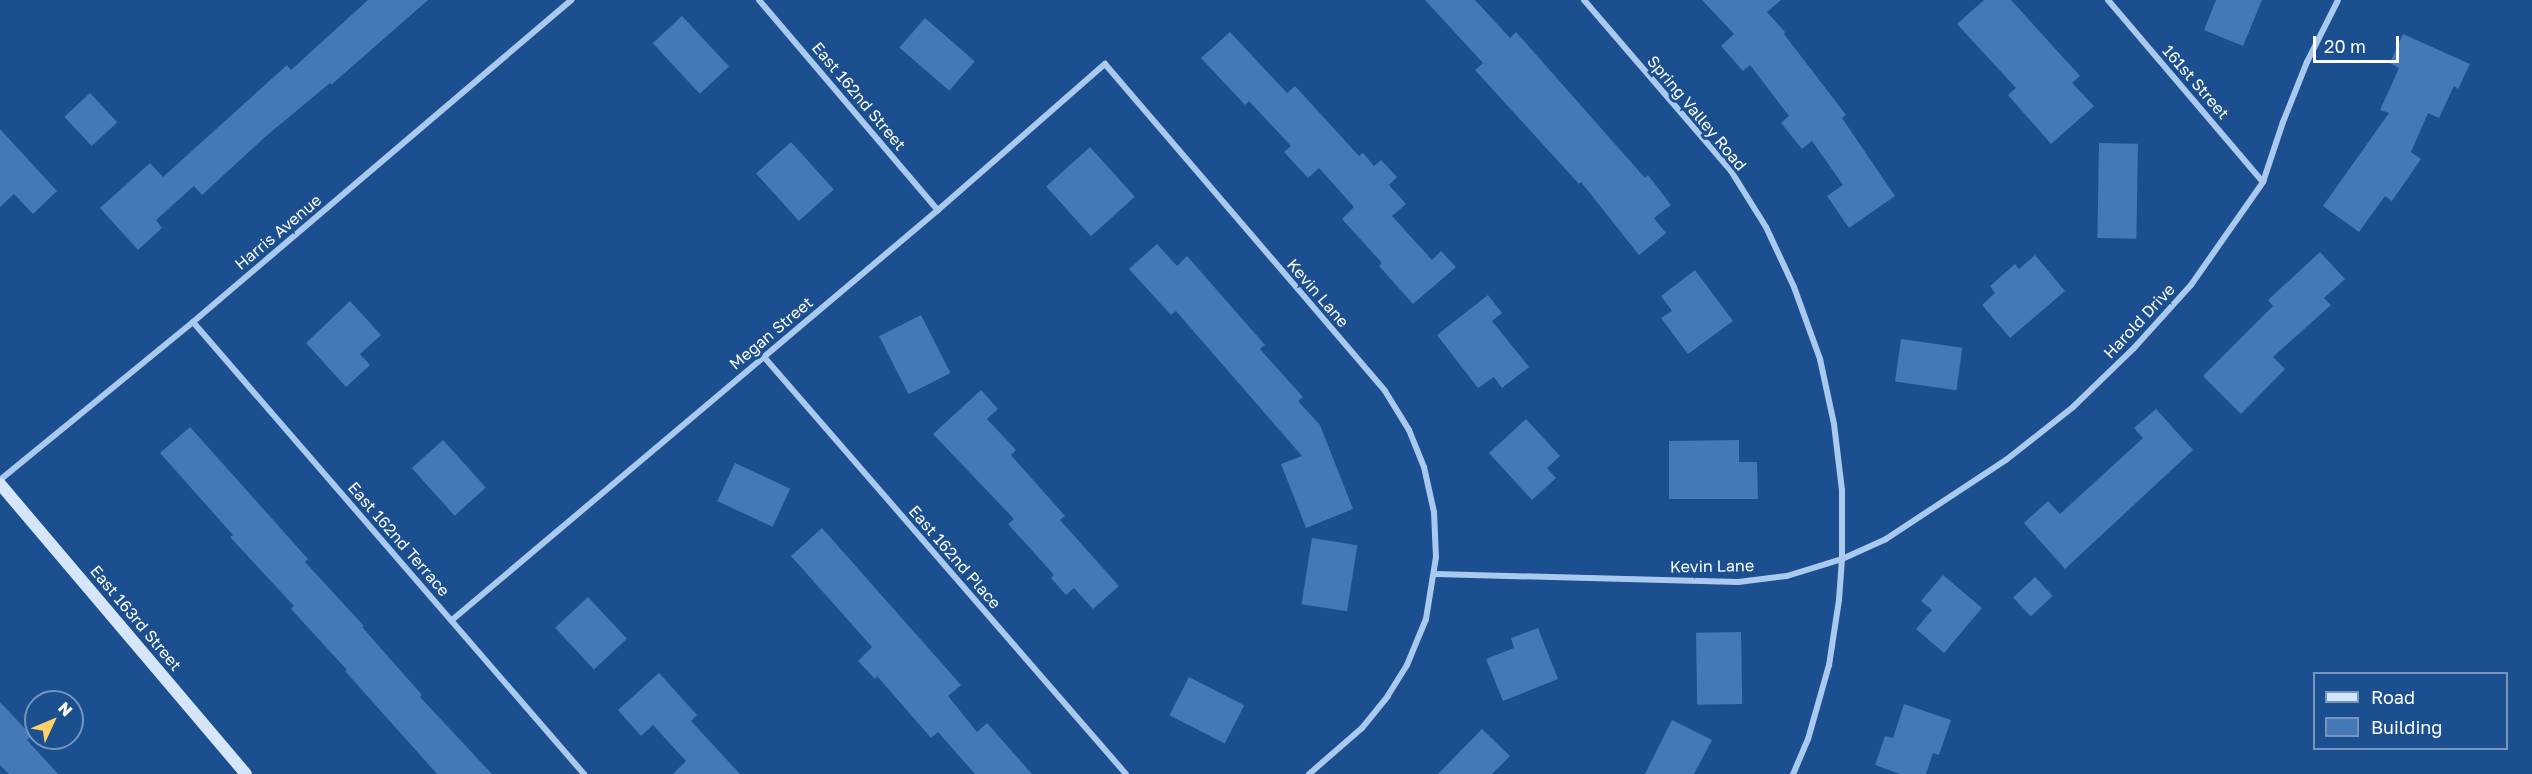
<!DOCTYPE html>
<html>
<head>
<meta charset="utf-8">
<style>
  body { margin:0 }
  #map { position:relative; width:2532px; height:774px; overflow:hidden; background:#1b4f8f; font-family:"Golos Text",sans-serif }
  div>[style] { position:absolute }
  .building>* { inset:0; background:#4478b7; transform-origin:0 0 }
  .street>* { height:6px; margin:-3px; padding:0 3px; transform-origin:3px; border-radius:3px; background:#a9c9ee }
  .secondary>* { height:12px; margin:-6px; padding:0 6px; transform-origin:6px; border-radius:6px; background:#d6e6fa }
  span { translate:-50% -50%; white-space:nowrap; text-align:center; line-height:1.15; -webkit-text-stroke:6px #1b4f8f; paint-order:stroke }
  .street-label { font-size:16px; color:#fff }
  .legend { position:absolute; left:2313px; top:672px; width:195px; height:78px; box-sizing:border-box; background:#1b4f8f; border:2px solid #7695bc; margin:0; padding:8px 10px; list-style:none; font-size:18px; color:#fff }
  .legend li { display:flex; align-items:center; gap:12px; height:30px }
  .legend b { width:30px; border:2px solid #7695bc }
  .north { position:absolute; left:24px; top:690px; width:60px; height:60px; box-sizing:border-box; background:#1b4f8f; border:2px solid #7695bc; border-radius:50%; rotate:46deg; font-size:16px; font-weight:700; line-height:24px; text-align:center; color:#fff }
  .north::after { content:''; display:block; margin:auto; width:21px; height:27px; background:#ffd166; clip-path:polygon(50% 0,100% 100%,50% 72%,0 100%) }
  .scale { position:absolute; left:2313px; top:36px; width:86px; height:27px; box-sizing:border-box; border:3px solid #fff; border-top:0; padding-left:8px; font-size:18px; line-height:21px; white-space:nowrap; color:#fff; -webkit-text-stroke:4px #1b4f8f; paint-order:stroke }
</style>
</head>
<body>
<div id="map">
  <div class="building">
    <i style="clip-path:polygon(368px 0,428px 0,331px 85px,330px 83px,265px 137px,202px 195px,194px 186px,156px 220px,162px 228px,138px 250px,100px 208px,150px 163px,163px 177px,287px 65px,291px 70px)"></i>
    <i style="clip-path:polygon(1425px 0,1475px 0,1510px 38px,1516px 32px,1645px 178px,1648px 175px,1671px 205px,1654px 218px,1666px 233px,1639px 255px,1581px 182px,1579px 184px,1475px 70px,1483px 63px)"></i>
    <i style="clip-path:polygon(1702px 0,1781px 0,1767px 12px,1785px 32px,1784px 34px,1846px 115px,1842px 118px,1895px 196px,1849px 228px,1827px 196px,1843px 185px,1812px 141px,1802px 149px,1781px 123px,1789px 116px,1750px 65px,1743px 71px,1721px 46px,1734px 34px)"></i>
    <i style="clip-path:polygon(1984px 0,2011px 0,2080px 76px,2072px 83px,2094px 106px,2051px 144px,2008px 95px,2016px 88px,1957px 24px)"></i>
    <i style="clip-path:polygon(2216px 0,2262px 0,2243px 46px,2204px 30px)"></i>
    <i style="left:682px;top:16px;width:69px;height:40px;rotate:47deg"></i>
    <i style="left:925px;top:18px;width:66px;height:39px;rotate:41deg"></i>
    <i style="clip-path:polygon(1230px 32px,1287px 93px,1295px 86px,1359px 156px,1363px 153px,1374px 166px,1381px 160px,1397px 177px,1389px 185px,1406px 204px,1392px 216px,1432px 260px,1441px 251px,1456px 267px,1413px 304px,1379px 266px,1382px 263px,1342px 219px,1354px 207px,1319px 168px,1308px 178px,1284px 152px,1291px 146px,1249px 101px,1245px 105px,1201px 58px)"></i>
    <i style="clip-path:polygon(2403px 34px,2470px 64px,2458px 89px,2454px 86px,2439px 118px,2428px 113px,2411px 152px,2421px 159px,2392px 201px,2385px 196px,2359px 232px,2323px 206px,2389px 113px,2380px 110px,2399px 68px,2390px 63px)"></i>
    <i style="left:90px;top:93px;width:40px;height:35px;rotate:47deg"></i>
    <i style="clip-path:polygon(0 129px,57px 191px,33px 214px,14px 194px,0 207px)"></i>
    <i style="left:791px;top:142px;width:64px;height:47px;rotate:48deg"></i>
    <i style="left:2099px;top:143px;width:39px;height:95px;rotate:1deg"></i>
    <i style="left:1090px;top:147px;width:67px;height:59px;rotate:48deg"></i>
    <i style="clip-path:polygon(1157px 244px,1177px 266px,1187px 256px,1265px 345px,1260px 349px,1303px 397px,1298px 401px,1320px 425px,1353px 509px,1306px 528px,1281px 464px,1302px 456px,1176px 311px,1171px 315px,1129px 269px)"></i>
    <i style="clip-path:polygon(2320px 252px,2345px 279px,2324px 298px,2331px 305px,2273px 357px,2285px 369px,2241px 414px,2203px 376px,2273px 306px,2268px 300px)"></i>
    <i style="clip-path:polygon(2035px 255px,2065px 291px,2010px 338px,1982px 305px,1995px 293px,1990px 286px,2015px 264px,2019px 269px)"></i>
    <i style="clip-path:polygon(1695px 270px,1733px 321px,1688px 354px,1661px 318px,1672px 311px,1661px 296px)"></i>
    <i style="clip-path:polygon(1488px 295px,1502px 313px,1492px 321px,1529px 367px,1502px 388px,1494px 377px,1478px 388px,1437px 335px)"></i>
    <i style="clip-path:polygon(350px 301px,381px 335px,360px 354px,370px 365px,346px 387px,306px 343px)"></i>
    <i style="left:921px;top:315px;width:65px;height:47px;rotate:63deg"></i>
    <i style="left:1901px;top:339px;width:62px;height:43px;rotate:8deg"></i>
    <i style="clip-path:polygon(981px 390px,998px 409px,987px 419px,1016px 450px,1011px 455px,1065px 516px,1060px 520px,1119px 586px,1093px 609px,1074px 588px,1066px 595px,1051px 578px,1054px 575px,1008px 524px,1014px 519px,933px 434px)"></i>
    <i style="clip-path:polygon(2156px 409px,2193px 450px,2065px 569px,2024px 523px,2048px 501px,2060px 514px,2143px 438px,2134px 428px)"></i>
    <i style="clip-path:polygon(1526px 419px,1560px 456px,1547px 468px,1556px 478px,1532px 500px,1489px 453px)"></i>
    <i style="clip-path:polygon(190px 427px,308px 559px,305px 562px,364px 626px,362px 627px,422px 695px,420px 697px,492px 774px,437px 774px,345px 671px,347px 670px,291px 609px,294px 606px,230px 537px,233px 535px,160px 453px)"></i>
    <i style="left:443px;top:440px;width:64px;height:42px;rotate:48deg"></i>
    <i style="clip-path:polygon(1739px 440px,1739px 462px,1757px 462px,1758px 499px,1669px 499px,1669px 441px)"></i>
    <i style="left:735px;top:463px;width:61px;height:42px;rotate:25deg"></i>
    <i style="clip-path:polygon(822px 528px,961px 685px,948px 696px,977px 732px,987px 723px,1032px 774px,975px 774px,938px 732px,931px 738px,877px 676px,875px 679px,858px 661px,872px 647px,791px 556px)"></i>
    <i style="left:1312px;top:538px;width:46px;height:67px;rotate:9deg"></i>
    <i style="clip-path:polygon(1943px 575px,1982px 608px,1944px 653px,1916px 629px,1932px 610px,1921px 601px)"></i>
    <i style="left:2035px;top:577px;width:26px;height:30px;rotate:47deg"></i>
    <i style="left:588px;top:597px;width:57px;height:45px;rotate:47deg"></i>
    <i style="clip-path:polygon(1538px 628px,1558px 679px,1503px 701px,1486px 659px,1514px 648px,1511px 638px)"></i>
    <i style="left:1741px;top:632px;width:72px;height:45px;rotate:89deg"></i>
    <i style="clip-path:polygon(659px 673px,697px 715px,691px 721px,740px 774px,673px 774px,686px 761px,653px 725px,641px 736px,618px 710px)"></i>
    <i style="left:1189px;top:677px;width:62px;height:43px;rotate:27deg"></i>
    <i style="clip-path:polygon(0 702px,32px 736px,27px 740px,58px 774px,9px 774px,0 765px)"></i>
    <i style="clip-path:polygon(1904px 704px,1951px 720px,1939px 755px,1933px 753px,1926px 774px,1900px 774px,1875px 765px,1885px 736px,1893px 738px)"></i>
    <i style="clip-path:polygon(1672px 720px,1712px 740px,1694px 774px,1645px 774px)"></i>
    <i style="clip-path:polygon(1482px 729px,1510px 756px,1492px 774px,1438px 774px)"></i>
  </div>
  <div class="street">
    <i style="left:759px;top:0;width:276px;rotate:49.6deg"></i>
    <i style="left:1584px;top:0;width:225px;rotate:49.3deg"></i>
    <i style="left:1731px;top:171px;width:66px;rotate:58deg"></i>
    <i style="left:1766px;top:227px;width:66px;rotate:65deg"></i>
    <i style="left:1794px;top:287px;width:77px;rotate:70.1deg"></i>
    <i style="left:1820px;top:359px;width:66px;rotate:77.8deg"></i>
    <i style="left:1834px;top:424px;width:66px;rotate:83.1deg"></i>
    <i style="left:1842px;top:490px;width:69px;rotate:90deg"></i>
    <i style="left:1842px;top:559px;width:41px;rotate:94.2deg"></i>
    <i style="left:1839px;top:600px;width:66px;rotate:98.7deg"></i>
    <i style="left:1829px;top:665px;width:77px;rotate:105.8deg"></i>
    <i style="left:1808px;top:739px;width:38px;rotate:113deg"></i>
    <i style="left:2108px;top:0;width:239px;rotate:49.6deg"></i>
    <i style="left:193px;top:322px;width:598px;rotate:49.14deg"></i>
    <i style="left:764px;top:357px;width:552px;rotate:49.04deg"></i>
    <i style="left:0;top:480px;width:249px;rotate:-39.3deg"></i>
    <i style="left:193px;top:322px;width:497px;rotate:-40.4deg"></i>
    <i style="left:1435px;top:574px;width:303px;rotate:1.5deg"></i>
    <i style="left:1738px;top:582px;width:49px;rotate:-7deg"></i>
    <i style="left:1787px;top:576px;width:58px;rotate:-17.2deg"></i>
    <i style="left:1842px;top:559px;width:48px;rotate:-24.4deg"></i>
    <i style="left:1886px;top:539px;width:144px;rotate:-33.4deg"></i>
    <i style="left:2006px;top:460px;width:85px;rotate:-38.3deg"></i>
    <i style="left:2073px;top:407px;width:85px;rotate:-44deg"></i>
    <i style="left:2134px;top:348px;width:85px;rotate:-47.9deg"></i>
    <i style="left:2191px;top:285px;width:126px;rotate:-55deg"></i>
    <i style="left:2263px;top:182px;width:63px;rotate:-71.6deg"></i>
    <i style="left:2283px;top:122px;width:65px;rotate:-68.2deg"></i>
    <i style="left:2307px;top:62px;width:69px;rotate:-63.4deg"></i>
    <i style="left:452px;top:620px;width:636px;rotate:-40.15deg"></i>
    <i style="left:938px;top:210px;width:222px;rotate:-41.2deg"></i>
    <i style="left:1105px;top:64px;width:430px;rotate:49.4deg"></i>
    <i style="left:1385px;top:391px;width:46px;rotate:58.4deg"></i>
    <i style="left:1409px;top:430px;width:40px;rotate:68deg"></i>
    <i style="left:1424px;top:467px;width:46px;rotate:77.5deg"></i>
    <i style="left:1434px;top:512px;width:45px;rotate:87.5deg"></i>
    <i style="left:1436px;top:557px;width:63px;rotate:99.2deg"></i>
    <i style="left:1426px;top:619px;width:50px;rotate:112.4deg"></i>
    <i style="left:1407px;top:665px;width:36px;rotate:122deg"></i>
    <i style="left:1388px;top:696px;width:41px;rotate:129.1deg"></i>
    <i style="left:1362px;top:728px;width:70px;rotate:139deg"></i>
  </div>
  <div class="secondary">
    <i style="left:0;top:484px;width:380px;rotate:49.7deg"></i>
  </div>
  <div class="street-label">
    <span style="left:2196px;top:82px;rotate:49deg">161st Street</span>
    <span style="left:859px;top:96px;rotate:50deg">East 162nd Street</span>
    <span style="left:1697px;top:113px;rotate:50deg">Spring Valley Road</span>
    <span style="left:278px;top:232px;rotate:-40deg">Harris Avenue</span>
    <span style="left:1318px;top:293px;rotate:49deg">Kevin Lane</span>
    <span style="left:2139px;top:321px;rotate:-47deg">Harold Drive</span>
    <span style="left:771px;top:333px;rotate:-40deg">Megan Street</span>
    <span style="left:399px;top:539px;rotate:49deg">East 162nd Terrace</span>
    <span style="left:955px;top:557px;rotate:49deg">East 162nd Place</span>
    <span style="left:1712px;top:566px;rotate:-1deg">Kevin Lane</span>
    <span style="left:136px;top:618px;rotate:50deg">East 163rd Street</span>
  </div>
  <ul class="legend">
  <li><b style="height:8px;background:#d6e6fa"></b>Road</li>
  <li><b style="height:16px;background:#4478b7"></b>Building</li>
  </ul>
  <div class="north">N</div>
  <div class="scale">20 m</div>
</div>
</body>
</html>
